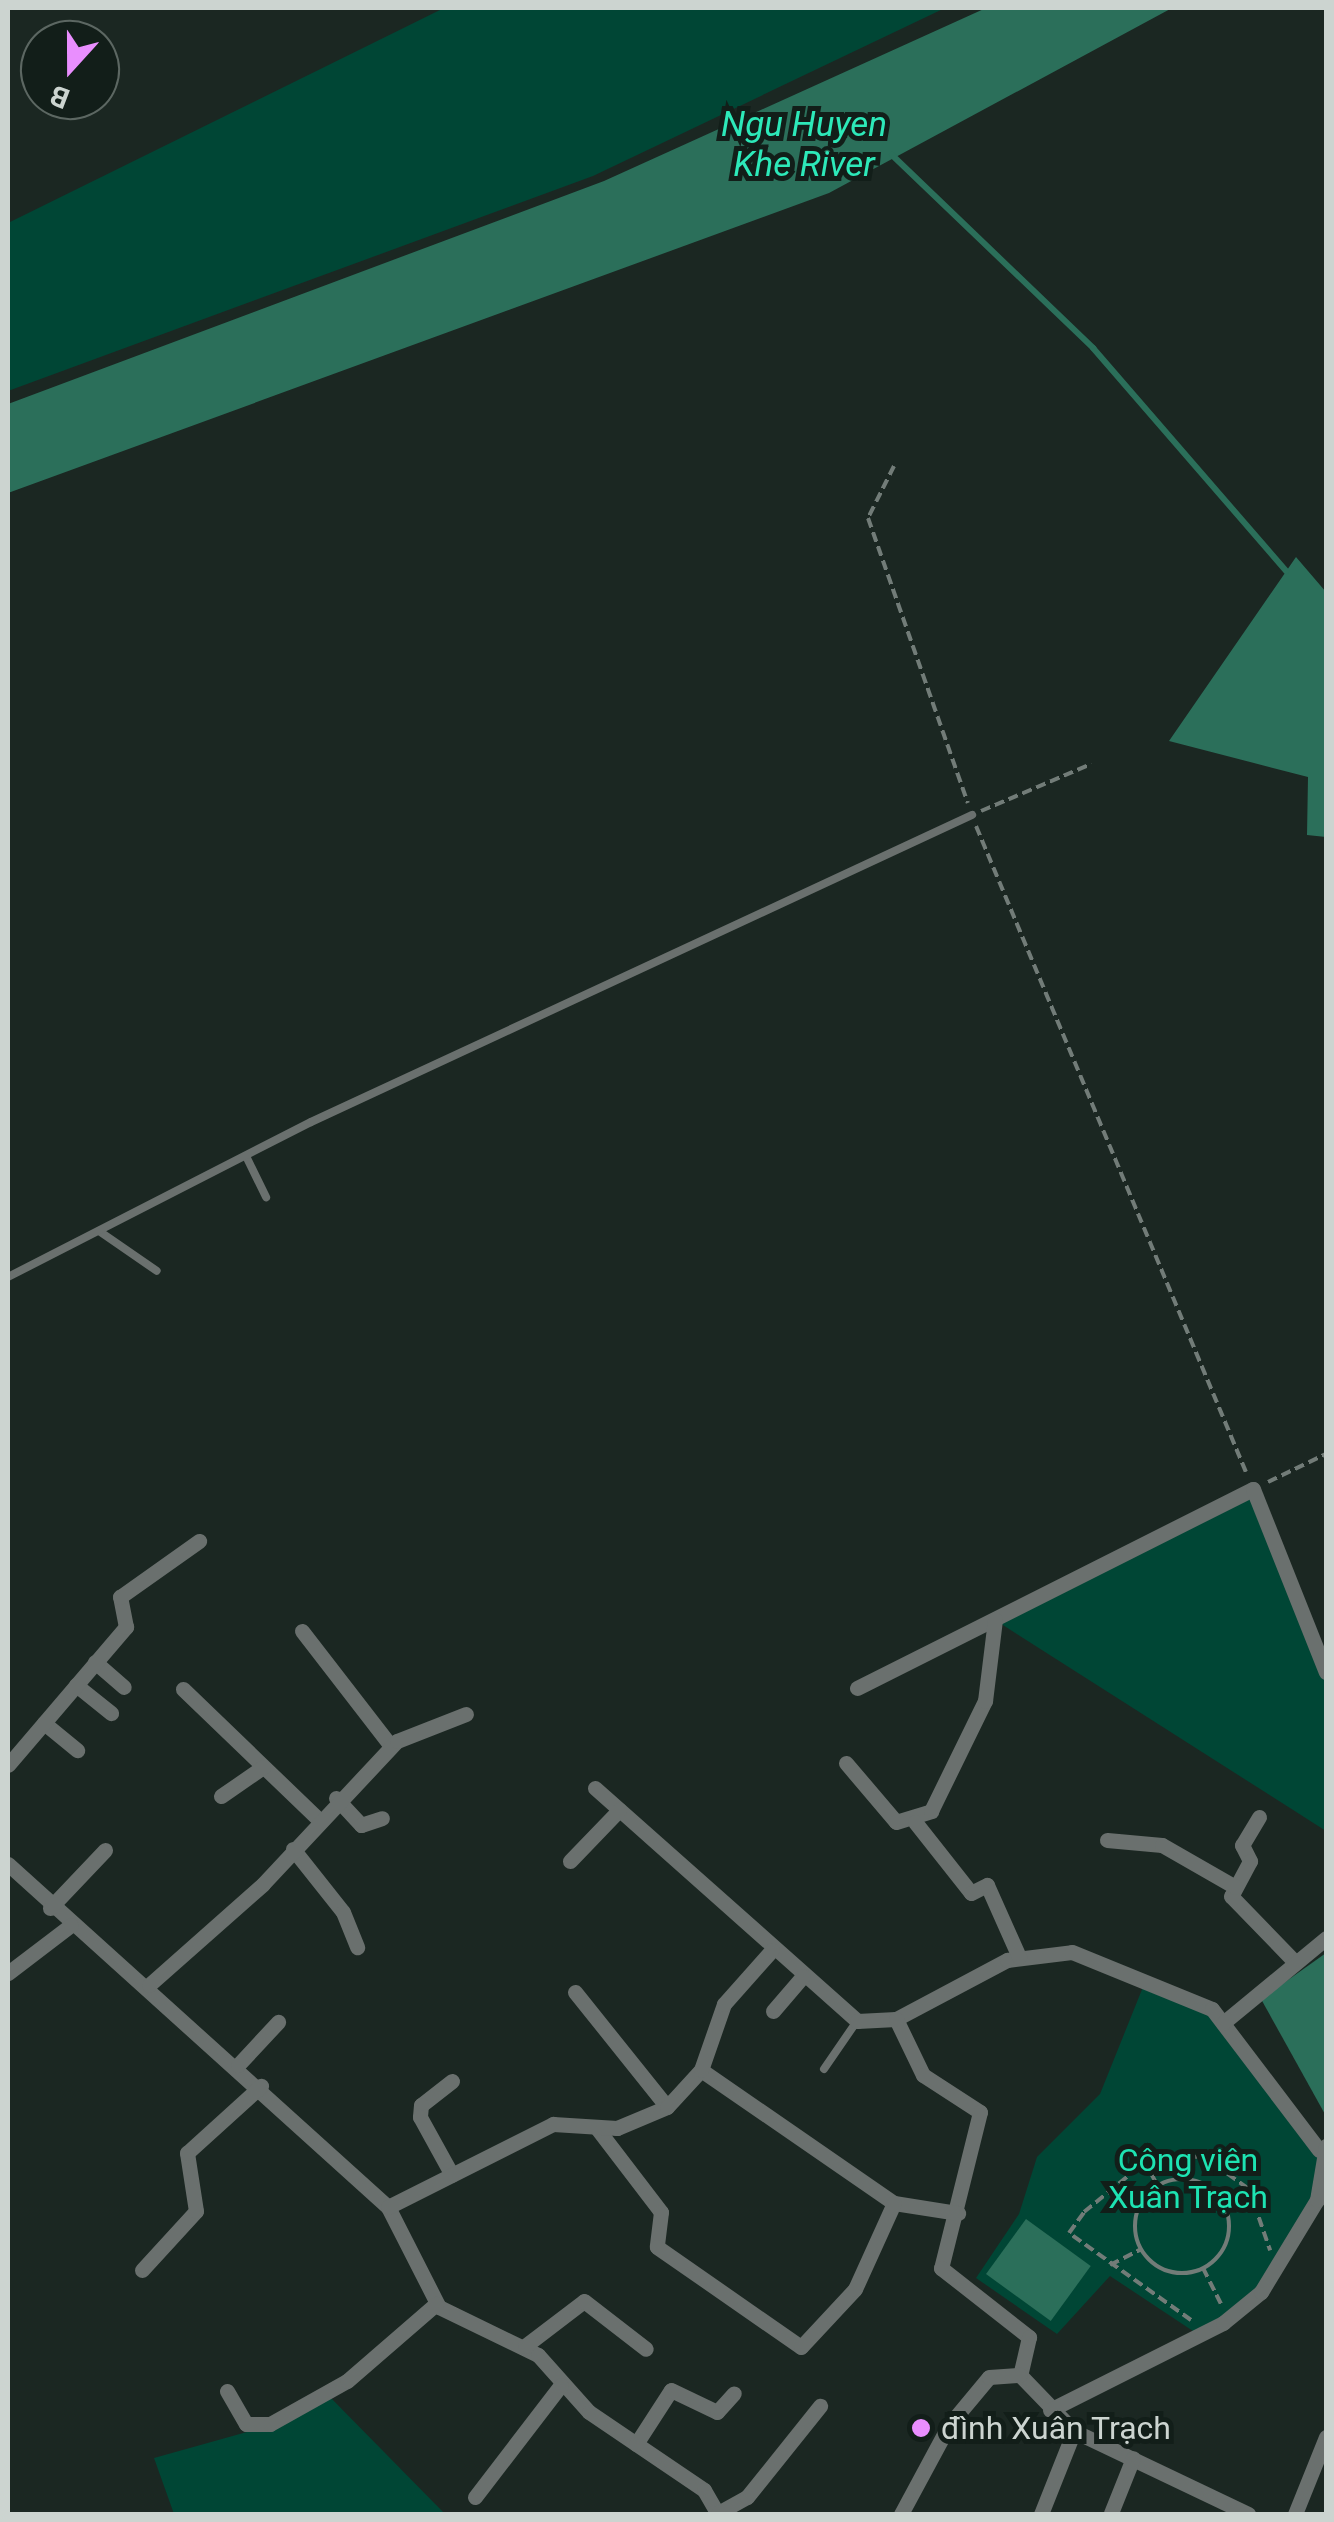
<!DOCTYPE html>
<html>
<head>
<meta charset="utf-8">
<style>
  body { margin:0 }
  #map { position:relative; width:1334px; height:2522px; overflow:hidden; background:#1b2722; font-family:Roboto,sans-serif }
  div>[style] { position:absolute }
  .green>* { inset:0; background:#004635 }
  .water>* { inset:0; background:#2b6f5a; transform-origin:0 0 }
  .stream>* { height:6px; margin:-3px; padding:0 3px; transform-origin:3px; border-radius:3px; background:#2b6f5a }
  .path>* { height:4px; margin-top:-2px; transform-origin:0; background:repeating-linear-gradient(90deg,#727c78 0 10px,transparent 0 15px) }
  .path>.ring { margin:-2px; padding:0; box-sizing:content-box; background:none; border:4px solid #727c78; border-radius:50% }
  .lane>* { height:8px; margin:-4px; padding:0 4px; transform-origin:4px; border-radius:4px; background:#6a706e }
  .street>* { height:15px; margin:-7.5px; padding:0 7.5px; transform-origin:7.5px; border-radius:7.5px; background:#6a706e }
  .dots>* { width:28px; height:28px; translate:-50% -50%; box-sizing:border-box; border:5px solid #121e19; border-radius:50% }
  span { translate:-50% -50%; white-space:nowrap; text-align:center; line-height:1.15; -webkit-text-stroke:10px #121e19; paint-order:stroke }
  .park-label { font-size:32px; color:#1de3b2 }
  .poi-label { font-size:32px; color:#ccd4d0 }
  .left { translate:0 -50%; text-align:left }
  .water-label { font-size:35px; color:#2de9b9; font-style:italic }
  .frame { position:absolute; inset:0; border:10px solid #ccd4d0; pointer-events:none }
  .north { position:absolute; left:20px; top:20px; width:100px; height:100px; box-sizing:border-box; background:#121e19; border:2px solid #5c6762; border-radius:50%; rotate:201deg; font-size:28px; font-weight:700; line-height:40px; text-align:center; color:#ccd4d0 }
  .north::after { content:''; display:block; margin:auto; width:35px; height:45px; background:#e98efe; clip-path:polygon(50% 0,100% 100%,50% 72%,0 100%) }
</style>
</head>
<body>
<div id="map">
  <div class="green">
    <i style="clip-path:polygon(444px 8px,945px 8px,593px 176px,8px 391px,8px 223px)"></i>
    <i style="clip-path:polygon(1253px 1489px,1326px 1671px,1326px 1831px,995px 1620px)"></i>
    <i style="clip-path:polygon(1145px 1982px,1212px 2009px,1319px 2150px,1317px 2200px,1260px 2292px,1199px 2335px,1110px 2276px,1057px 2334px,976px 2278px,1019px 2214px,1037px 2157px,1100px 2094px)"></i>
    <i style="clip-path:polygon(327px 2394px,445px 2514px,174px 2514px,154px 2458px,254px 2430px)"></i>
  </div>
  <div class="water">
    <i style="clip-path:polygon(986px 8px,1172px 8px,829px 193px,8px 493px,8px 404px,604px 181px)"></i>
    <i style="clip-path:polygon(1296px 557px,1326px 592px,1326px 837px,1307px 835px,1308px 777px,1169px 741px)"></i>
    <i style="clip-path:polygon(1326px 1953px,1326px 2116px,1261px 1999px)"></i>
    <i style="left:1026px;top:2219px;width:80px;height:68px;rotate:36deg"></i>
  </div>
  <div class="stream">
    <i style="left:892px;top:155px;width:279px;rotate:43.8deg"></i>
    <i style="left:1093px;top:348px;width:295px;rotate:49.1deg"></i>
  </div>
  <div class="path">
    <i style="left:894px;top:466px;width:58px;rotate:116.6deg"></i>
    <i style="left:868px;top:518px;width:302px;rotate:70.7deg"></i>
    <i style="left:981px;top:811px;width:120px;rotate:-23.1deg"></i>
    <i style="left:976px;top:826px;width:700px;rotate:67.32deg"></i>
    <i style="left:1268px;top:1482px;width:64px;rotate:-25.8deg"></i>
    <i style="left:1145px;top:2162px;width:27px;rotate:62deg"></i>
    <i class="ring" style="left:1135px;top:2179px;width:90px;height:90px"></i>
    <i style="left:1223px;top:2203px;width:30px;rotate:-28deg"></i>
    <i style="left:1110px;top:2265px;width:35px;rotate:-27deg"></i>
    <i style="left:1203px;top:2268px;width:40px;rotate:63.4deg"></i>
    <i style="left:1191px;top:2320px;width:150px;rotate:-144.5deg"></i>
    <i style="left:1069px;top:2233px;width:26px;rotate:-54deg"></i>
    <i style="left:1084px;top:2212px;width:79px;rotate:-39.3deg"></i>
    <i style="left:1145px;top:2162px;width:58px;rotate:-5.9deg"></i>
    <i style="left:1203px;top:2156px;width:57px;rotate:35.7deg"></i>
    <i style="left:1249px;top:2189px;width:65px;rotate:71deg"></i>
  </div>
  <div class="lane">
    <i style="left:246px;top:1156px;width:46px;rotate:64deg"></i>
    <i style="left:99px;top:1231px;width:70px;rotate:34.6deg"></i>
    <i style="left:8px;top:1277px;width:340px;rotate:-27.1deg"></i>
    <i style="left:311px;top:1122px;width:729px;rotate:-24.91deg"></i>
    <i style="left:824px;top:2069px;width:58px;rotate:-55.5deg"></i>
  </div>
  <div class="street">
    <i style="left:302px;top:1631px;width:145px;rotate:52.3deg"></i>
    <i style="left:95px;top:1662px;width:38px;rotate:41deg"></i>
    <i style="left:76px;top:1685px;width:45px;rotate:38.7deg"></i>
    <i style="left:857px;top:1688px;width:443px;rotate:-26.7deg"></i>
    <i style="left:1253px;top:1489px;width:197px;rotate:68.3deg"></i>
    <i style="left:183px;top:1689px;width:187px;rotate:43.9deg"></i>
    <i style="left:44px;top:1723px;width:43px;rotate:39.3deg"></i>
    <i style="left:846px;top:1763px;width:77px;rotate:49.7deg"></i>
    <i style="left:896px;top:1822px;width:37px;rotate:-17deg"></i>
    <i style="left:931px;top:1811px;width:123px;rotate:-63.9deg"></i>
    <i style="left:985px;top:1701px;width:82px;rotate:-83deg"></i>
    <i style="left:8px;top:1765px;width:182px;rotate:-49.5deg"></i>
    <i style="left:126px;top:1627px;width:31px;rotate:-101deg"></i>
    <i style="left:120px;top:1597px;width:97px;rotate:-35.3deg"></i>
    <i style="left:595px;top:1788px;width:351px;rotate:41.6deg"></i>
    <i style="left:857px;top:2021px;width:39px;rotate:-3deg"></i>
    <i style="left:896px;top:2019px;width:126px;rotate:-28deg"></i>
    <i style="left:1007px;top:1960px;width:65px;rotate:-7deg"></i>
    <i style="left:1072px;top:1952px;width:151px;rotate:22.2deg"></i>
    <i style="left:1212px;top:2009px;width:177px;rotate:52.8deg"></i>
    <i style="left:221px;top:1796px;width:51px;rotate:-34.6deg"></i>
    <i style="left:336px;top:1798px;width:37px;rotate:47deg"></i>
    <i style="left:361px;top:1825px;width:22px;rotate:-18deg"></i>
    <i style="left:1259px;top:1817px;width:33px;rotate:121deg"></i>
    <i style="left:1242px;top:1845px;width:18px;rotate:63deg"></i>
    <i style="left:1250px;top:1861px;width:40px;rotate:118deg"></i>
    <i style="left:1231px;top:1896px;width:89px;rotate:45.9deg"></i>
    <i style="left:915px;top:1822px;width:90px;rotate:51.7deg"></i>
    <i style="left:971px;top:1893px;width:18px;rotate:-27deg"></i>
    <i style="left:987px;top:1885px;width:79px;rotate:66deg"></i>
    <i style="left:1107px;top:1840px;width:55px;rotate:5.2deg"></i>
    <i style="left:1162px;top:1845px;width:84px;rotate:29.9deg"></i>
    <i style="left:293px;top:1849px;width:80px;rotate:51.6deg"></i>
    <i style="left:343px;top:1912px;width:38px;rotate:68deg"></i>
    <i style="left:570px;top:1861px;width:71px;rotate:-46.1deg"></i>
    <i style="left:8px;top:1864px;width:512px;rotate:42.07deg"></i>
    <i style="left:388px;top:2207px;width:112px;rotate:63deg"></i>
    <i style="left:439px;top:2307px;width:110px;rotate:25.9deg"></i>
    <i style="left:538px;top:2355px;width:76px;rotate:48.2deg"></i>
    <i style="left:589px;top:2412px;width:139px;rotate:34.1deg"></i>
    <i style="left:704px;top:2490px;width:28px;rotate:60deg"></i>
    <i style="left:50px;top:1908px;width:80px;rotate:-46.5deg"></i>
    <i style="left:8px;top:1973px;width:79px;rotate:-37.3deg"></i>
    <i style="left:149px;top:1985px;width:152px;rotate:-41.5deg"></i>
    <i style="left:263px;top:1884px;width:196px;rotate:-46.9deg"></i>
    <i style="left:397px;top:1741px;width:74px;rotate:-21.4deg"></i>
    <i style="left:575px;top:1992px;width:147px;rotate:51.3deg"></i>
    <i style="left:773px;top:2011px;width:46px;rotate:-49.4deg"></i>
    <i style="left:896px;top:2019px;width:62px;rotate:64.3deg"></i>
    <i style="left:923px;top:2075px;width:68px;rotate:33deg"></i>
    <i style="left:980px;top:2112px;width:161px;rotate:104deg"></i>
    <i style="left:941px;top:2268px;width:112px;rotate:38.1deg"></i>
    <i style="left:1029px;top:2337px;width:39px;rotate:103deg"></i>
    <i style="left:1223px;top:2023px;width:134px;rotate:-39.5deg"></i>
    <i style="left:238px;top:2065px;width:59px;rotate:-47.1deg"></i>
    <i style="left:701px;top:2070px;width:234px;rotate:34.6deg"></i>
    <i style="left:894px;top:2203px;width:65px;rotate:8.9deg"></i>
    <i style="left:452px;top:2081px;width:39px;rotate:142deg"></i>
    <i style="left:421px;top:2105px;width:12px;rotate:95deg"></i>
    <i style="left:420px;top:2117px;width:66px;rotate:61.1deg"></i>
    <i style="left:596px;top:2127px;width:107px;rotate:52.6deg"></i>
    <i style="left:661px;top:2212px;width:35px;rotate:97deg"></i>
    <i style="left:657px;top:2247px;width:175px;rotate:34.8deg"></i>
    <i style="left:801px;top:2347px;width:79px;rotate:-47deg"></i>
    <i style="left:855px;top:2289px;width:94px;rotate:-65.6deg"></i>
    <i style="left:388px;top:2207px;width:185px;rotate:-26.7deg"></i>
    <i style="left:553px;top:2124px;width:64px;rotate:3.6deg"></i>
    <i style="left:617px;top:2128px;width:54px;rotate:-22.8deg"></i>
    <i style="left:667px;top:2107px;width:50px;rotate:-47.4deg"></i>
    <i style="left:701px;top:2070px;width:70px;rotate:-70.8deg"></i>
    <i style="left:724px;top:2004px;width:72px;rotate:-48.4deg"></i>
    <i style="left:142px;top:2270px;width:80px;rotate:-47.5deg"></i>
    <i style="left:196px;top:2211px;width:59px;rotate:-98.8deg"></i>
    <i style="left:187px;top:2153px;width:100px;rotate:-42.2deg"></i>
    <i style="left:525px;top:2346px;width:74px;rotate:-37.3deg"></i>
    <i style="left:584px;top:2301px;width:78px;rotate:37.7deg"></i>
    <i style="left:1020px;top:2375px;width:78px;rotate:46deg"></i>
    <i style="left:1074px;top:2431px;width:193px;rotate:25.5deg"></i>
    <i style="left:227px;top:2391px;width:38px;rotate:60deg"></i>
    <i style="left:246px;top:2424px;width:24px"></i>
    <i style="left:270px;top:2424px;width:88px;rotate:-29.2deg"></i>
    <i style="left:347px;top:2381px;width:118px;rotate:-40.9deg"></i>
    <i style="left:1050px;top:2410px;width:194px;rotate:-26.7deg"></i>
    <i style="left:1223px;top:2323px;width:49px;rotate:-39.2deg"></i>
    <i style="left:1261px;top:2292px;width:108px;rotate:-58.7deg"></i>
    <i style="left:1317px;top:2200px;width:55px;rotate:-80.5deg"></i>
    <i style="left:636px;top:2444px;width:64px;rotate:-57.1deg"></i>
    <i style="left:671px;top:2390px;width:51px;rotate:25.6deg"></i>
    <i style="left:717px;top:2412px;width:25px;rotate:-48deg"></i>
    <i style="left:475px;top:2497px;width:141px;rotate:-52.5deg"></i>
    <i style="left:718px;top:2513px;width:33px;rotate:-29deg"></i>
    <i style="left:747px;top:2497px;width:117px;rotate:-51.3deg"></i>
    <i style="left:1111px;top:2513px;width:59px;rotate:-68.2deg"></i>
    <i style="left:901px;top:2514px;width:101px;rotate:-61.7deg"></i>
    <i style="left:949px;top:2425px;width:62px;rotate:-50.2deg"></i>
    <i style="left:989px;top:2377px;width:31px;rotate:-4deg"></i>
    <i style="left:1041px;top:2514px;width:89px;rotate:-68.3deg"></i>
    <i style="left:1295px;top:2514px;width:83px;rotate:-68.1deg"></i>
  </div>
  <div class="dots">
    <i style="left:921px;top:2428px;background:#e98efe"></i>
  </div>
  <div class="park-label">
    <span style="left:1188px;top:2179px">Công viên<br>Xuân Trạch</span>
  </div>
  <div class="poi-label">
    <span class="left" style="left:941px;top:2428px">đình Xuân Trạch</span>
  </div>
  <div class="water-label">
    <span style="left:804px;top:145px">Ngu Huyen<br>Khe River</span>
  </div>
  <div class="frame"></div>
  <div class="north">B</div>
</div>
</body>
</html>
